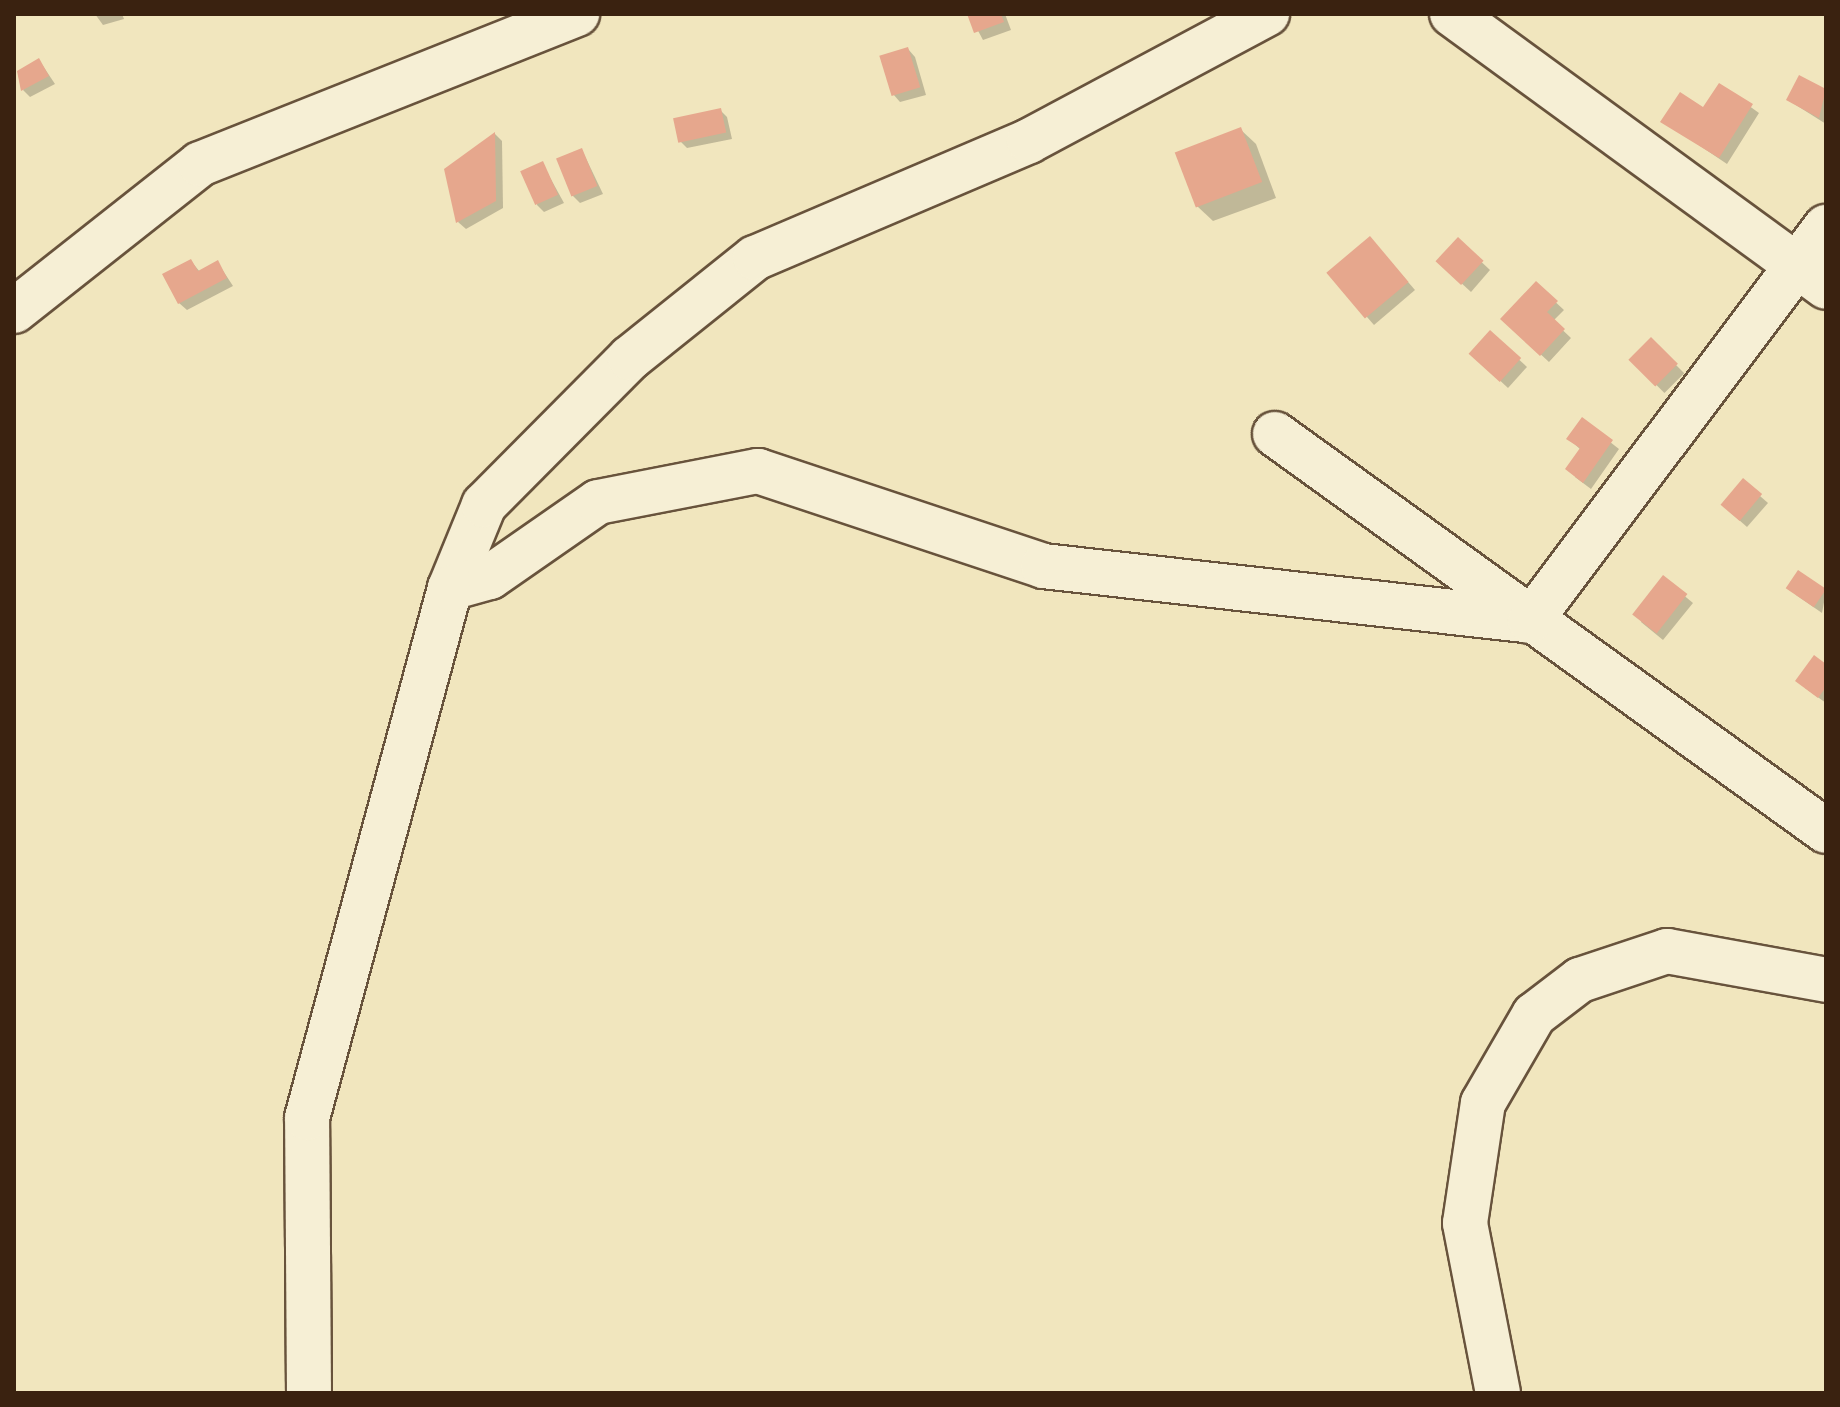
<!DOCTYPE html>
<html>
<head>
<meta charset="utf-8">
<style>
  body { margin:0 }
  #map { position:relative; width:1840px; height:1407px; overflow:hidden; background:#f1e6be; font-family:"Libre Bodoni",serif }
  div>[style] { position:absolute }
  .shadow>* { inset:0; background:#0003; transform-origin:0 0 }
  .building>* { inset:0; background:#e6a78d; transform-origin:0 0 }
  .roads { filter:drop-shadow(2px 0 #68533c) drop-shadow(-2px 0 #68533c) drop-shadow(0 2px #68533c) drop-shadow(0 -2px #68533c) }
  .minor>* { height:44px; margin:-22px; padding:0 22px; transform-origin:22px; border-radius:22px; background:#f6efd5 }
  span { translate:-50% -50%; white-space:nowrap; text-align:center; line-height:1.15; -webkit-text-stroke:6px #f6efd5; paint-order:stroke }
  .frame { position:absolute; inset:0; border:16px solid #3a2210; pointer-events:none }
</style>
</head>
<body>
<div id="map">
  <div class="shadow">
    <i style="clip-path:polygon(95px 14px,122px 14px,124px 19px,103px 25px)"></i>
    <i style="clip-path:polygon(969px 14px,1005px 14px,1011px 30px,983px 40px)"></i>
    <i style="clip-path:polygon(908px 49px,915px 57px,926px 95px,900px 102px,893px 94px)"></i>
    <i style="clip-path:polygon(39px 60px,55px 84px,30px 97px,23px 90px)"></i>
    <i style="clip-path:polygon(1800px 78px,1826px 91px,1826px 124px,1788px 100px)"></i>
    <i style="clip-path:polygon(1720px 85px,1759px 113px,1727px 164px,1663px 121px,1704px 109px)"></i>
    <i style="clip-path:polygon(720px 110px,727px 117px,732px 139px,687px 148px,680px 141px)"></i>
    <i style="clip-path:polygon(1240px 129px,1256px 144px,1276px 198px,1213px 221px,1197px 206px)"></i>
    <i style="clip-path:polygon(495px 134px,502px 141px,503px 208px,466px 229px,458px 222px)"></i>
    <i style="clip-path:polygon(582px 150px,603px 194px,580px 203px,572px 195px)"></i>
    <i style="clip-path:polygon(542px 163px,564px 203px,544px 212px,537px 205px)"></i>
    <i style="clip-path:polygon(1458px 240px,1490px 270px,1471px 292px,1446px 269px)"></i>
    <i style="clip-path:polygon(1377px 246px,1415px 290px,1374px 325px,1367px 317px)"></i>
    <i style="clip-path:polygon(191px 261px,200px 272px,218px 263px,233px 286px,187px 310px,179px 303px)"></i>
    <i style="clip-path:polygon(1536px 284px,1564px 310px,1553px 321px,1571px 338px,1549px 362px,1510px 326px)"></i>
    <i style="clip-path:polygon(1490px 333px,1527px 367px,1508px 388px,1479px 361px)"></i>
    <i style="left:1651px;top:340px;width:47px;height:28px;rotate:45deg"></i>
    <i style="clip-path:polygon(1582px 420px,1619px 449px,1591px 489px,1575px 477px,1581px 450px,1569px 439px)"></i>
    <i style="clip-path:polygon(1760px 496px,1768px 503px,1747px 527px,1730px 512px)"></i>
    <i style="clip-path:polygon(1799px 573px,1826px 592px,1822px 613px,1796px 595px)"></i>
    <i style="clip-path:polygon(1663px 578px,1693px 603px,1663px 640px,1641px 622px)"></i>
    <i style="clip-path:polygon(1826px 667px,1826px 703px,1805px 688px)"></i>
  </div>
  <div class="building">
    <i style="clip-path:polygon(967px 14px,1001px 14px,1004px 22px,974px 33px)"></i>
    <i style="left:908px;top:47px;width:42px;height:30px;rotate:73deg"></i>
    <i style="clip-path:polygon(39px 58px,49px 76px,21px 91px,17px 71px)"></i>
    <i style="clip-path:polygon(1799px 75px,1826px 89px,1819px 118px,1786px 100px)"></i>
    <i style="clip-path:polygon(1719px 83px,1753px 104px,1719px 158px,1660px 122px,1680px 92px,1703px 107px)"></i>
    <i style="left:721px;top:108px;width:25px;height:49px;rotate:78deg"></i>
    <i style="left:1241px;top:127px;width:59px;height:71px;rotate:69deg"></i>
    <i style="clip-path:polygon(495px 132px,496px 201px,456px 223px,444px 169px)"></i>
    <i style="left:582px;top:148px;width:41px;height:28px;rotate:68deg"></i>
    <i style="left:543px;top:161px;width:37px;height:25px;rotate:66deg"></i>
    <i style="left:1370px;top:236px;width:60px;height:57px;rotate:50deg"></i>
    <i style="left:1458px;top:237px;width:35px;height:33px;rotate:43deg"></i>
    <i style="clip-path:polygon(191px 259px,198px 271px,218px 260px,227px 278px,178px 304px,162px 274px)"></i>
    <i style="clip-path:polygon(1536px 281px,1558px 301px,1547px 312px,1565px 329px,1540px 356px,1500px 319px)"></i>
    <i style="left:1490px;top:330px;width:42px;height:32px;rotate:42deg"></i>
    <i style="left:1651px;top:337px;width:38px;height:32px;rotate:45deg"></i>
    <i style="clip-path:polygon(1582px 417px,1613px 440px,1583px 483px,1565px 469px,1580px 448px,1566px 439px)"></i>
    <i style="left:1743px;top:478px;width:25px;height:35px;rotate:40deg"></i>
    <i style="left:1798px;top:570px;width:34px;height:22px;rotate:34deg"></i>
    <i style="left:1663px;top:575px;width:31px;height:50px;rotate:38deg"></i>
    <i style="clip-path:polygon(1814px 655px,1826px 664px,1826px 687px,1818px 698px,1795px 681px)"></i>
  </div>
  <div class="roads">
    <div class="minor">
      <i style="left:1452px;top:14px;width:463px;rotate:36.1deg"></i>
      <i style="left:14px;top:311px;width:237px;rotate:-38.3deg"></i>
      <i style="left:200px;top:164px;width:406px;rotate:-21.7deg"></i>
      <i style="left:1275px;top:434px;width:679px;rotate:35.77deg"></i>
      <i style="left:450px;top:588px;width:90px;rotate:-67.7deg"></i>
      <i style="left:484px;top:505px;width:207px;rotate:-45.2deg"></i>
      <i style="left:630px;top:358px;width:160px;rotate:-38.7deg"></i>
      <i style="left:755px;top:258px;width:298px;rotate:-23.1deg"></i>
      <i style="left:1029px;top:141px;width:270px;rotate:-28.1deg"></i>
      <i style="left:309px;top:1393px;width:275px;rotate:-90.4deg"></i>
      <i style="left:307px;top:1118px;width:549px;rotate:-74.9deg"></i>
      <i style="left:450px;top:588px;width:41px;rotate:-15.4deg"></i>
      <i style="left:490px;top:577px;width:131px;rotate:-34.8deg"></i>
      <i style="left:598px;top:502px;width:163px;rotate:-11deg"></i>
      <i style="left:758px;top:471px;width:300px;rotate:18.4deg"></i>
      <i style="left:1043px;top:566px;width:490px;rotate:6.4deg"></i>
      <i style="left:1530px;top:621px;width:493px;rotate:-53.1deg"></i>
      <i style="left:1498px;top:1393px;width:173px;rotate:-101deg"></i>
      <i style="left:1465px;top:1223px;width:121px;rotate:-81.5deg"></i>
      <i style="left:1483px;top:1103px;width:102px;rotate:-59.9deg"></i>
      <i style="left:1534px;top:1015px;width:58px;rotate:-37.3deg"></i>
      <i style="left:1580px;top:980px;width:92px;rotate:-18.4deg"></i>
      <i style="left:1667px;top:951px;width:162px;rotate:10.3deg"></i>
    </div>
  </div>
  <div class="frame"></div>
</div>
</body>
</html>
